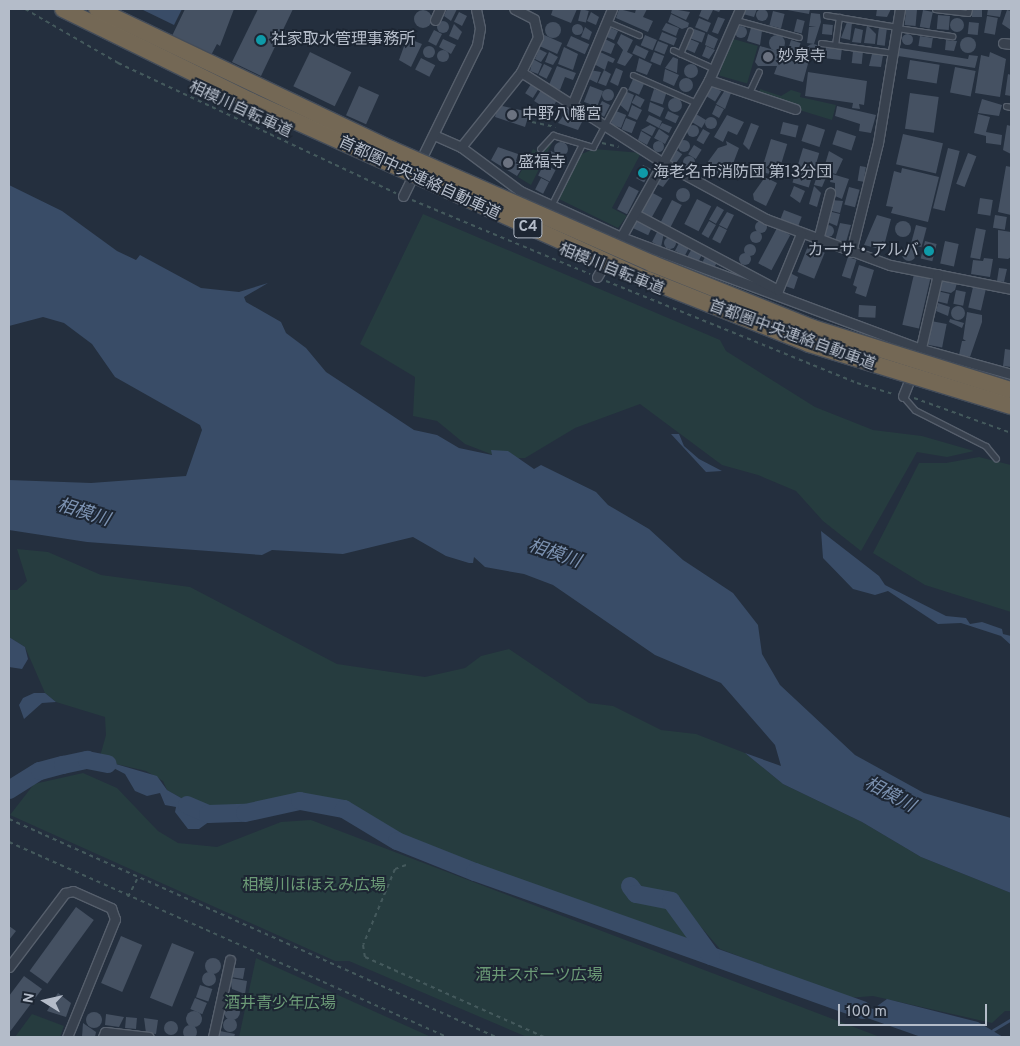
<!DOCTYPE html>
<html>
<head>
<meta charset="utf-8">
<style>
  body { margin:0 }
  #map { position:relative; width:1020px; height:1046px; overflow:hidden; background:#242f3e; font-family:Overpass,"Noto Sans JP",sans-serif }
  div>[style] { position:absolute }
  .green>* { inset:0; background:#263c3f; transform-origin:0 0 }
  .water>* { inset:0; background:#394c67 }
  .stream>* { height:3px; margin:-1.5px; padding:0 1.5px; transform-origin:1.5px; border-radius:1.5px; background:#394c67 }
  .river>* { height:18px; margin:-9px; padding:0 9px; transform-origin:9px; border-radius:9px; background:#394c67 }
  .building>* { inset:0; background:#455162; transform-origin:0 0 }
  .round { border-radius:50% }
  .path>* { height:2px; margin-top:-1px; transform-origin:0; background:repeating-linear-gradient(90deg,#44595c 0 4px,transparent 0 8px) }
  .roads { filter:drop-shadow(1px 0 #565f6c) drop-shadow(-1px 0 #565f6c) drop-shadow(0 1px #565f6c) drop-shadow(0 -1px #565f6c) }
  .lane>* { height:4.5px; margin:-2.25px; padding:0 2.25px; transform-origin:2.25px; border-radius:2.25px; background:#38414e }
  .street>* { height:9px; margin:-4.5px; padding:0 4.5px; transform-origin:4.5px; border-radius:4.5px; background:#38414e }
  .bridges { filter:drop-shadow(1px 0 #434c59) drop-shadow(-1px 0 #434c59) drop-shadow(0 1px #434c59) drop-shadow(0 -1px #434c59) }
  .highway-bridge>* { height:16px; margin:-8px; padding:0 8px; transform-origin:8px; border-radius:8px; background:#746855 }
  .dots>* { width:14px; height:14px; translate:-50% -50%; box-sizing:border-box; border:2px solid #1d2633; border-radius:50% }
  span { translate:-50% -50%; white-space:nowrap; text-align:center; line-height:1.15; -webkit-text-stroke:4px #1d2633; paint-order:stroke }
  .shield-label span { padding:1px 4px; background:#1d2633; border:1px solid; border-radius:4px; -webkit-text-stroke-width:0 }
  .shield-label { font-size:15px; color:#b4bcc9; font-weight:700 }
  .poi-label { font-size:16px; color:#b4bcc9 }
  .left { translate:0 -50%; text-align:left }
  .right { translate:-100% -50%; text-align:right }
  .street-label { font-size:16px; color:#b4bcc9 }
  .park-label { font-size:16px; color:#6b9a76 }
  .water-label { font-size:18px; color:#7c92b1; font-style:italic }
  .frame { position:absolute; inset:0; border:10px solid #b4bcc9; pointer-events:none }
  .north { position:absolute; left:20px; top:976px; width:50px; height:50px; -webkit-text-stroke:4px #1d2633; paint-order:stroke; rotate:280deg; font-size:14px; font-weight:700; line-height:20px; text-align:center; color:#b4bcc9 }
  .north::after { content:''; display:block; margin:auto; width:18px; height:22px; background:#b4bcc9; clip-path:polygon(50% 0,100% 100%,50% 72%,0 100%) }
  .scale { position:absolute; left:838px; top:1004px; width:149px; height:22px; box-sizing:border-box; border:2px solid #b4bcc9; border-top:0; padding-left:6px; font-size:15px; line-height:18px; white-space:nowrap; color:#b4bcc9; -webkit-text-stroke:4px #1d2633; paint-order:stroke }
</style>
</head>
<body>
<div id="map">
  <div class="green">
    <i style="left:730px;top:38px;width:29px;height:39px;rotate:16deg"></i>
    <i style="clip-path:polygon(760px 89px,781px 96px,791px 90px,801px 93px,800px 97px,836px 105px,832px 120px,796px 109px,797px 104px,759px 93px)"></i>
    <i style="clip-path:polygon(547px 140px,552px 143px,531px 185px,518px 177px,533px 149px,540px 153px)"></i>
    <i style="clip-path:polygon(594px 149px,641px 153px,612px 208px,627px 216px,618px 228px,557px 198px,579px 155px)"></i>
    <i style="clip-path:polygon(423px 214px,720px 340px,726px 351px,815px 407px,873px 430px,922px 436px,974px 451px,947px 457px,917px 452px,861px 551px,823px 521px,796px 491px,758px 475px,722px 465px,640px 404px,575px 428px,525px 458px,501px 458px,465px 444px,437px 421px,413px 416px,415px 377px,360px 344px)"></i>
    <i style="clip-path:polygon(979px 457px,1011px 465px,1011px 612px,925px 585px,873px 553px,919px 463px,946px 463px)"></i>
    <i style="clip-path:polygon(17px 549px,48px 552px,101px 575px,190px 587px,337px 664px,425px 677px,465px 668px,481px 656px,509px 649px,589px 703px,613px 706px,661px 730px,696px 734px,745px 753px,783px 784px,862px 822px,921px 857px,1011px 893px,1011px 1011px,1005px 1011px,992px 1023px,873px 996px,848px 998px,720px 949px,676px 898px,639px 892px,630px 886px,625px 889px,652px 902px,670px 905px,699px 946px,687px 947px,460px 863px,385px 834px,350px 814px,306px 808px,251px 817px,244px 807px,228px 805px,206px 812px,167px 790px,163px 781px,146px 771px,99px 760px,106px 735px,105px 717px,56px 702px,45px 693px,25px 647px,9px 637px,9px 590px,17px 590px,27px 581px)"></i>
    <i style="clip-path:polygon(83px 773px,117px 788px,158px 831px,178px 843px,217px 847px,281px 822px,311px 820px,880px 1037px,527px 1037px,349px 961px,335px 961px,10px 815px,34px 784px)"></i>
    <i style="clip-path:polygon(256px 958px,431px 1037px,239px 1037px)"></i>
    <i style="clip-path:polygon(32px 1014px,64px 1026px,60px 1037px,15px 1037px)"></i>
  </div>
  <div class="water">
    <i style="clip-path:polygon(141px 9px,182px 9px,174px 25px)"></i>
    <i style="clip-path:polygon(9px 185px,62px 211px,117px 251px,136px 260px,140px 255px,201px 288px,239px 292px,268px 283px,244px 297px,246px 302px,281px 322px,286px 333px,306px 348px,326px 372px,414px 430px,437px 435px,459px 448px,492px 455px,491px 450px,508px 451px,534px 469px,541px 465px,596px 492px,608px 505px,649px 529px,683px 560px,733px 593px,758px 625px,762px 654px,780px 685px,855px 755px,924px 793px,1011px 818px,1011px 893px,921px 857px,862px 822px,783px 784px,745px 753px,781px 766px,775px 745px,721px 683px,655px 655px,553px 585px,524px 574px,485px 567px,474px 557px,473px 563px,469px 563px,446px 556px,413px 537px,343px 554px,272px 550px,262px 555px,87px 542px,9px 530px,9px 480px,91px 483px,186px 476px,202px 430px,200px 425px,115px 377px,92px 344px,64px 323px,43px 317px,9px 326px)"></i>
    <i style="clip-path:polygon(671px 434px,679px 434px,684px 446px,699px 459px,722px 471px,706px 472px)"></i>
    <i style="clip-path:polygon(821px 531px,879px 576px,885px 585px,946px 616px,966px 618px,970px 624px,982px 622px,1002px 629px,1003px 634px,1011px 636px,1011px 645px,1001px 636px,961px 623px,938px 624px,888px 591px,875px 595px,853px 589px,823px 558px)"></i>
    <i style="clip-path:polygon(9px 637px,25px 647px,28px 659px,22px 669px,9px 667px)"></i>
    <i style="clip-path:polygon(34px 693px,45px 693px,56px 702px,42px 703px,24px 719px,19px 705px,23px 698px)"></i>
    <i style="clip-path:polygon(95px 758px,157px 776px,167px 790px,206px 812px,210px 821px,199px 829px,188px 829px,175px 812px,176px 807px,165px 805px,160px 793px,147px 796px,135px 791px,125px 774px,102px 762px,86px 763px)"></i>
    <i style="clip-path:polygon(887px 999px,978px 1022px,1003px 1037px,921px 1037px,839px 1008px,844px 1001px,873px 1009px)"></i>
  </div>
  <div class="stream">
    <i style="left:993px;top:1030px;width:21px;rotate:-31deg"></i>
  </div>
  <div class="river">
    <i style="left:9px;top:790px;width:36px;rotate:-32deg"></i>
    <i style="left:40px;top:771px;width:24px;rotate:-15deg"></i>
    <i style="left:63px;top:765px;width:25px;rotate:-12deg"></i>
    <i style="left:87px;top:760px;width:21px;rotate:11deg"></i>
    <i style="left:187px;top:805px;width:23px;rotate:23deg"></i>
    <i style="left:208px;top:814px;width:37px;rotate:-2deg"></i>
    <i style="left:245px;top:813px;width:56px;rotate:-12.3deg"></i>
    <i style="left:300px;top:801px;width:45px;rotate:10.3deg"></i>
    <i style="left:344px;top:809px;width:62px;rotate:31.1deg"></i>
    <i style="left:397px;top:841px;width:84px;rotate:21.7deg"></i>
    <i style="left:475px;top:872px;width:411px;rotate:19.6deg"></i>
    <i style="left:630px;top:886px;width:10px;rotate:53deg"></i>
    <i style="left:636px;top:894px;width:36px;rotate:11deg"></i>
    <i style="left:671px;top:901px;width:68px;rotate:54deg"></i>
  </div>
  <div class="building">
    <i class="round" style="left:756px;top:9px;width:12px;height:12px"></i>
    <i style="clip-path:polygon(185px 9px,234px 9px,220px 46px,217px 44px,209px 59px,170px 40px)"></i>
    <i style="clip-path:polygon(258px 9px,293px 9px,261px 76px,232px 62px)"></i>
    <i style="clip-path:polygon(447px 9px,457px 9px,451px 21px,444px 16px)"></i>
    <i style="clip-path:polygon(553px 9px,577px 9px,571px 23px,551px 15px)"></i>
    <i style="left:581px;top:9px;width:8px;height:12px;rotate:14deg"></i>
    <i style="clip-path:polygon(619px 9px,635px 13px,636px 9px,647px 9px,643px 17px,653px 21px,648px 32px,616px 18px)"></i>
    <i style="clip-path:polygon(672px 9px,690px 12px,686px 20px,671px 13px)"></i>
    <i style="clip-path:polygon(702px 9px,721px 9px,719px 12px,713px 10px,708px 20px,699px 16px)"></i>
    <i style="clip-path:polygon(744px 9px,757px 9px,754px 17px,743px 14px)"></i>
    <i style="clip-path:polygon(782px 9px,810px 9px,809px 14px)"></i>
    <i style="clip-path:polygon(877px 9px,891px 9px,887px 17px,876px 16px)"></i>
    <i style="left:906px;top:9px;width:11px;height:16px;rotate:5deg"></i>
    <i style="left:972px;top:9px;width:10px;height:8px"></i>
    <i style="clip-path:polygon(988px 9px,1002px 9px,1000px 17px,987px 15px)"></i>
    <i style="left:923px;top:10px;width:10px;height:17px;rotate:11deg"></i>
    <i style="clip-path:polygon(1007px 10px,1011px 11px,1011px 30px,1002px 24px)"></i>
    <i class="round" style="left:414px;top:10px;width:18px;height:18px"></i>
    <i style="left:773px;top:11px;width:12px;height:15px;rotate:14deg"></i>
    <i style="left:459px;top:12px;width:9px;height:11px;rotate:27deg"></i>
    <i style="clip-path:polygon(591px 12px,599px 17px,596px 25px,587px 21px)"></i>
    <i style="clip-path:polygon(811px 13px,820px 14px,821px 22px,814px 44px,807px 43px,809px 27px,816px 27px,809px 26px)"></i>
    <i style="clip-path:polygon(671px 14px,689px 23px,688px 27px,682px 29px,668px 22px)"></i>
    <i style="left:938px;top:15px;width:12px;height:14px;rotate:5deg"></i>
    <i style="left:987px;top:16px;width:11px;height:17px;rotate:10deg"></i>
    <i style="clip-path:polygon(718px 17px,725px 19px,718px 34px,712px 32px)"></i>
    <i class="round" style="left:950px;top:18px;width:14px;height:14px"></i>
    <i style="left:699px;top:18px;width:13px;height:10px;rotate:23deg"></i>
    <i style="left:797px;top:19px;width:8px;height:13px;rotate:14deg"></i>
    <i class="round" style="left:437px;top:21px;width:12px;height:12px"></i>
    <i style="clip-path:polygon(847px 22px,852px 23px,850px 40px,841px 38px)"></i>
    <i style="left:969px;top:22px;width:10px;height:12px;rotate:6deg"></i>
    <i class="round" style="left:545px;top:22px;width:16px;height:16px"></i>
    <i style="clip-path:polygon(666px 23px,679px 28px,676px 36px,662px 30px)"></i>
    <i class="round" style="left:571.5px;top:23.5px;width:11px;height:11px"></i>
    <i style="clip-path:polygon(454px 24px,462px 32px,458px 40px,449px 36px)"></i>
    <i style="left:823px;top:24px;width:10px;height:10px;rotate:6deg"></i>
    <i style="clip-path:polygon(867px 25px,876px 34px,875px 44px,864px 43px)"></i>
    <i class="round" style="left:735px;top:26px;width:12px;height:12px"></i>
    <i style="clip-path:polygon(607px 26px,618px 31px,614px 40px,604px 36px)"></i>
    <i style="clip-path:polygon(585px 27px,592px 32px,589px 40px,581px 37px)"></i>
    <i style="left:879px;top:27px;width:8px;height:18px;rotate:7deg"></i>
    <i style="clip-path:polygon(751px 28px,762px 31px,760px 45px,747px 41px)"></i>
    <i style="clip-path:polygon(855px 28px,863px 30px,861px 43px,852px 42px)"></i>
    <i style="left:694px;top:29px;width:12px;height:10px;rotate:20deg"></i>
    <i style="left:434px;top:30px;width:9px;height:13px;rotate:27deg"></i>
    <i style="left:662px;top:32px;width:16px;height:8px;rotate:22deg"></i>
    <i class="round" style="left:901.5px;top:33.5px;width:11px;height:11px"></i>
    <i style="left:542px;top:34px;width:22px;height:12px;rotate:24deg"></i>
    <i style="clip-path:polygon(621px 34px,633px 40px,627px 52px,633px 55px,625px 66px,617px 63px,623px 50px,617px 43px)"></i>
    <i style="clip-path:polygon(708px 34px,718px 39px,714px 49px,705px 45px)"></i>
    <i class="round" style="left:769px;top:35px;width:16px;height:16px"></i>
    <i style="left:645px;top:35px;width:13px;height:11px;rotate:23deg"></i>
    <i style="left:571px;top:36px;width:20px;height:11px;rotate:24deg"></i>
    <i style="left:920px;top:36px;width:13px;height:10px;rotate:9deg"></i>
    <i class="round" style="left:960px;top:37px;width:16px;height:16px"></i>
    <i style="clip-path:polygon(407px 38px,422px 44px,411px 67px,399px 60px)"></i>
    <i style="clip-path:polygon(603px 38px,615px 44px,611px 54px,598px 49px)"></i>
    <i style="clip-path:polygon(443px 39px,456px 45px,451px 54px,439px 47px)"></i>
    <i style="left:690px;top:39px;width:10px;height:11px;rotate:24deg"></i>
    <i style="left:791px;top:40px;width:10px;height:14px;rotate:17deg"></i>
    <i style="clip-path:polygon(946px 40px,957px 41px,954px 51px,945px 50px)"></i>
    <i style="left:658px;top:41px;width:11px;height:10px;rotate:22deg"></i>
    <i class="round" style="left:806px;top:44px;width:14px;height:14px"></i>
    <i style="left:636px;top:45px;width:14px;height:9px;rotate:25deg"></i>
    <i class="round" style="left:423px;top:46px;width:12px;height:12px"></i>
    <i style="clip-path:polygon(706px 46px,715px 50px,709px 59px,702px 56px)"></i>
    <i style="clip-path:polygon(760px 46px,781px 52px,778px 61px,782px 63px,784px 56px,809px 60px,803px 82px,774px 74px,777px 66px,758px 66px,755px 62px)"></i>
    <i style="clip-path:polygon(564px 47px,578px 54px,573px 70px,558px 64px)"></i>
    <i style="left:825px;top:47px;width:17px;height:11px;rotate:7deg"></i>
    <i style="clip-path:polygon(900px 48px,968px 59px,969px 55px,978px 56px,975px 68px,898px 56px)"></i>
    <i style="clip-path:polygon(539px 49px,547px 53px,541px 62px,535px 59px)"></i>
    <i class="round" style="left:437px;top:50px;width:12px;height:12px"></i>
    <i style="clip-path:polygon(598px 51px,615px 59px,613px 63px,608px 61px,605px 70px,592px 63px)"></i>
    <i style="left:853px;top:51px;width:10px;height:12px;rotate:6deg"></i>
    <i style="left:310px;top:52px;width:46px;height:38px;rotate:26deg"></i>
    <i style="clip-path:polygon(549px 52px,558px 57px,553px 65px,545px 62px)"></i>
    <i style="left:654px;top:52px;width:11px;height:10px;rotate:22deg"></i>
    <i style="clip-path:polygon(990px 52px,1006px 59px,1000px 97px,975px 93px,981px 55px,989px 57px)"></i>
    <i style="clip-path:polygon(872px 54px,883px 55px,881px 67px,869px 66px)"></i>
    <i style="clip-path:polygon(673px 57px,678px 59px,677px 73px,665px 68px)"></i>
    <i style="left:421px;top:58px;width:16px;height:13px;rotate:27deg"></i>
    <i style="clip-path:polygon(639px 58px,652px 64px,647px 75px,636px 71px)"></i>
    <i style="clip-path:polygon(533px 59px,542px 64px,538px 74px,530px 71px)"></i>
    <i style="left:910px;top:60px;width:30px;height:19px;rotate:9deg"></i>
    <i class="round" style="left:684px;top:64px;width:14px;height:14px"></i>
    <i style="left:544px;top:64px;width:9px;height:12px;rotate:27deg"></i>
    <i style="clip-path:polygon(557px 66px,576px 73px,573px 80px,565px 77px,560px 90px,549px 85px)"></i>
    <i style="left:955px;top:67px;width:21px;height:26px;rotate:11deg"></i>
    <i style="clip-path:polygon(616px 68px,623px 71px,618px 86px,610px 82px)"></i>
    <i style="clip-path:polygon(665px 69px,679px 75px,674px 86px,663px 81px)"></i>
    <i style="clip-path:polygon(590px 70px,601px 72px,597px 83px,587px 78px)"></i>
    <i style="clip-path:polygon(604px 70px,611px 74px,606px 86px,598px 83px)"></i>
    <i style="clip-path:polygon(808px 72px,867px 81px,864px 105px,859px 104px,860px 109px,852px 108px,853px 103px,805px 96px)"></i>
    <i style="clip-path:polygon(1008px 74px,1011px 75px,1011px 96px,1005px 95px)"></i>
    <i class="round" style="left:679px;top:78px;width:14px;height:14px"></i>
    <i style="left:633px;top:79px;width:12px;height:12px;rotate:24deg"></i>
    <i style="left:531px;top:84px;width:9px;height:11px;rotate:32deg"></i>
    <i style="left:711px;top:85px;width:12px;height:12px;rotate:31deg"></i>
    <i style="left:359px;top:86px;width:22px;height:32px;rotate:24deg"></i>
    <i style="left:590px;top:86px;width:14px;height:17px;rotate:21deg"></i>
    <i style="left:654px;top:89px;width:13px;height:12px;rotate:18deg"></i>
    <i class="round" style="left:602px;top:89px;width:12px;height:12px"></i>
    <i style="left:541px;top:90px;width:19px;height:13px;rotate:32deg"></i>
    <i style="clip-path:polygon(725px 90px,731px 93px,725px 109px,716px 104px)"></i>
    <i style="clip-path:polygon(625px 91px,634px 95px,628px 112px,619px 104px)"></i>
    <i style="left:910px;top:93px;width:29px;height:36px;rotate:8deg"></i>
    <i style="left:636px;top:95px;width:10px;height:9px;rotate:29deg"></i>
    <i class="round" style="left:668px;top:98px;width:14px;height:14px"></i>
    <i style="clip-path:polygon(982px 99px,1002px 105px,999px 116px,978px 113px)"></i>
    <i style="left:602px;top:101px;width:9px;height:13px;rotate:27deg"></i>
    <i style="clip-path:polygon(650px 102px,664px 108px,660px 117px,648px 111px)"></i>
    <i style="clip-path:polygon(498px 105px,525px 111px,529px 114px,525px 127px,495px 117px)"></i>
    <i style="clip-path:polygon(632px 105px,642px 110px,637px 120px,628px 116px)"></i>
    <i style="clip-path:polygon(716px 105px,724px 109px,719px 118px,712px 114px)"></i>
    <i style="clip-path:polygon(837px 106px,876px 115px,871px 133px,859px 131px,860px 124px,835px 116px)"></i>
    <i style="clip-path:polygon(568px 109px,584px 118px,578px 130px,558px 123px)"></i>
    <i style="left:616px;top:111px;width:11px;height:14px;rotate:22deg"></i>
    <i style="left:668px;top:111px;width:12px;height:8px;rotate:24deg"></i>
    <i style="left:696px;top:114px;width:12px;height:9px;rotate:31deg"></i>
    <i style="clip-path:polygon(978px 114px,990px 117px,986px 132px,1002px 135px,1001px 145px,986px 143px,986px 136px,974px 133px)"></i>
    <i style="clip-path:polygon(649px 115px,662px 121px,659px 128px,646px 121px)"></i>
    <i style="clip-path:polygon(727px 115px,744px 122px,737px 135px,728px 131px,723px 142px,714px 137px)"></i>
    <i class="round" style="left:705px;top:117px;width:12px;height:12px"></i>
    <i style="left:626px;top:118px;width:11px;height:12px;rotate:22deg"></i>
    <i style="left:783px;top:122px;width:16px;height:12px;rotate:14deg"></i>
    <i style="clip-path:polygon(662px 123px,672px 127px,669px 133px,659px 128px)"></i>
    <i style="clip-path:polygon(751px 123px,759px 126px,749px 150px,743px 144px)"></i>
    <i style="left:807px;top:124px;width:19px;height:18px;rotate:18deg"></i>
    <i class="round" style="left:687px;top:125px;width:12px;height:12px"></i>
    <i style="clip-path:polygon(650px 125px,656px 128px,652px 136px,641px 130px)"></i>
    <i style="clip-path:polygon(1007px 125px,1011px 126px,1011px 154px,1003px 150px)"></i>
    <i style="clip-path:polygon(659px 129px,669px 136px,665px 144px,654px 138px)"></i>
    <i style="left:703px;top:129px;width:8px;height:13px;rotate:30deg"></i>
    <i style="left:837px;top:130px;width:20px;height:15px;rotate:18deg"></i>
    <i style="clip-path:polygon(641px 131px,651px 137px,647px 145px,638px 140px)"></i>
    <i style="left:903px;top:134px;width:41px;height:31px;rotate:13deg"></i>
    <i style="left:771px;top:139px;width:17px;height:34px;rotate:17deg"></i>
    <i class="round" style="left:678px;top:140px;width:12px;height:12px"></i>
    <i class="round" style="left:652.5px;top:140.5px;width:11px;height:11px"></i>
    <i style="clip-path:polygon(726px 141px,739px 148px,731px 169px,728px 173px,721px 170px,722px 165px,716px 176px,706px 172px,707px 163px,718px 148px,727px 145px)"></i>
    <i class="round" style="left:554px;top:142px;width:14px;height:14px"></i>
    <i style="left:694px;top:145px;width:9px;height:11px;rotate:32deg"></i>
    <i style="clip-path:polygon(498px 147px,518px 154px,516px 161px,524px 165px,517px 176px,491px 160px)"></i>
    <i style="left:803px;top:148px;width:17px;height:36px;rotate:17deg"></i>
    <i style="left:948px;top:148px;width:12px;height:62px;rotate:14deg"></i>
    <i style="left:675px;top:149px;width:9px;height:12px;rotate:36deg"></i>
    <i style="clip-path:polygon(551px 151px,565px 159px,558px 168px,546px 162px)"></i>
    <i style="clip-path:polygon(829px 151px,843px 159px,836px 174px,823px 171px)"></i>
    <i style="left:968px;top:153px;width:9px;height:33px;rotate:21deg"></i>
    <i class="round" style="left:683px;top:156px;width:12px;height:12px"></i>
    <i style="left:544px;top:164px;width:13px;height:13px;rotate:27deg"></i>
    <i style="left:643px;top:165px;width:9px;height:15px;rotate:27deg"></i>
    <i style="left:860px;top:166px;width:6px;height:15px;rotate:9deg"></i>
    <i style="clip-path:polygon(1006px 166px,1011px 167px,1011px 215px,998px 212px)"></i>
    <i style="clip-path:polygon(902px 168px,939px 177px,928px 222px,891px 213px,893px 207px,886px 206px,894px 171px,901px 173px)"></i>
    <i style="clip-path:polygon(662px 170px,672px 175px,663px 187px,655px 183px)"></i>
    <i style="clip-path:polygon(819px 170px,828px 173px,822px 187px,814px 185px)"></i>
    <i style="clip-path:polygon(832px 174px,849px 179px,842px 199px,835px 196px,835px 183px,830px 182px)"></i>
    <i style="clip-path:polygon(765px 177px,777px 183px,766px 206px,754px 200px,753px 194px)"></i>
    <i style="left:541px;top:178px;width:9px;height:13px;rotate:27deg"></i>
    <i style="left:629px;top:186px;width:11px;height:26px;rotate:27deg"></i>
    <i style="clip-path:polygon(794px 186px,805px 191px,800px 203px,790px 196px)"></i>
    <i style="clip-path:polygon(814px 186px,821px 193px,817px 207px,809px 204px)"></i>
    <i style="left:849px;top:187px;width:11px;height:18px;rotate:15deg"></i>
    <i class="round" style="left:676px;top:188px;width:14px;height:14px"></i>
    <i style="left:651px;top:192px;width:13px;height:22px;rotate:29deg"></i>
    <i style="left:980px;top:198px;width:13px;height:16px;rotate:9deg"></i>
    <i style="left:697px;top:199px;width:16px;height:28px;rotate:27deg"></i>
    <i style="left:672px;top:200px;width:11px;height:25px;rotate:27deg"></i>
    <i style="clip-path:polygon(831px 200px,843px 201px,840px 213px,828px 210px)"></i>
    <i style="left:717px;top:206px;width:8px;height:16px;rotate:30deg"></i>
    <i style="left:784px;top:210px;width:19px;height:11px;rotate:21deg"></i>
    <i style="clip-path:polygon(828px 211px,840px 214px,837px 226px,825px 221px)"></i>
    <i style="clip-path:polygon(727px 212px,734px 215px,727px 229px,719px 225px)"></i>
    <i style="clip-path:polygon(877px 215px,891px 219px,885px 242px,882px 241px,880px 249px,864px 245px)"></i>
    <i style="left:995px;top:215px;width:12px;height:13px;rotate:9deg"></i>
    <i style="left:637px;top:219px;width:17px;height:10px;rotate:25deg"></i>
    <i class="round" style="left:755px;top:221px;width:12px;height:12px"></i>
    <i class="round" style="left:895px;top:221px;width:16px;height:16px"></i>
    <i style="left:709px;top:221px;width:8px;height:15px;rotate:30deg"></i>
    <i style="clip-path:polygon(840px 223px,851px 225px,846px 242px,835px 241px)"></i>
    <i class="round" style="left:822px;top:225px;width:12px;height:12px"></i>
    <i style="left:916px;top:225px;width:11px;height:20px;rotate:15deg"></i>
    <i style="left:719px;top:226px;width:9px;height:15px;rotate:27deg"></i>
    <i style="left:777px;top:228px;width:15px;height:40px;rotate:28deg"></i>
    <i style="left:976px;top:228px;width:10px;height:30px;rotate:11deg"></i>
    <i style="clip-path:polygon(658px 230px,664px 233px,661px 247px,652px 242px)"></i>
    <i style="clip-path:polygon(998px 230px,1011px 232px,1011px 257px,1008px 259px,998px 258px)"></i>
    <i class="round" style="left:750px;top:231px;width:12px;height:12px"></i>
    <i class="round" style="left:664px;top:237px;width:12px;height:12px"></i>
    <i style="left:680px;top:241px;width:11px;height:11px;rotate:27deg"></i>
    <i style="left:925px;top:241px;width:12px;height:18px;rotate:14deg"></i>
    <i style="left:945px;top:241px;width:14px;height:23px;rotate:12deg"></i>
    <i class="round" style="left:744px;top:244px;width:12px;height:12px"></i>
    <i style="left:808px;top:246px;width:18px;height:28px;rotate:22deg"></i>
    <i style="clip-path:polygon(693px 247px,703px 253px,698px 262px,687px 257px)"></i>
    <i class="round" style="left:902px;top:247px;width:14px;height:14px"></i>
    <i class="round" style="left:739px;top:253px;width:12px;height:12px"></i>
    <i style="left:706px;top:255px;width:13px;height:8px;rotate:27deg"></i>
    <i style="left:848px;top:257px;width:9px;height:20px;rotate:18deg"></i>
    <i style="clip-path:polygon(984px 258px,993px 259px,990px 277px,971px 274px,973px 260px,983px 261px)"></i>
    <i style="clip-path:polygon(859px 265px,874px 270px,866px 297px,855px 293px,857px 287px,853px 285px)"></i>
    <i style="clip-path:polygon(999px 268px,1007px 269px,1004px 282px,997px 281px)"></i>
    <i style="clip-path:polygon(790px 273px,798px 277px,794px 289px,785px 286px)"></i>
    <i style="left:914px;top:274px;width:17px;height:52px;rotate:13deg"></i>
    <i style="clip-path:polygon(943px 281px,957px 283px,955px 290px,951px 293px,937px 290px)"></i>
    <i style="left:973px;top:287px;width:13px;height:21px;rotate:13deg"></i>
    <i style="left:956px;top:290px;width:10px;height:14px;rotate:11deg"></i>
    <i style="left:937px;top:291px;width:13px;height:10px;rotate:13deg"></i>
    <i style="clip-path:polygon(938px 303px,950px 307px,948px 316px,936px 311px)"></i>
    <i style="left:859px;top:305px;width:17px;height:12px;rotate:3deg"></i>
    <i class="round" style="left:951px;top:306px;width:14px;height:14px"></i>
    <i style="clip-path:polygon(967px 312px,982px 315px,982px 322px,970px 357px,959px 355px,962px 341px,966px 341px,963px 339px)"></i>
    <i style="clip-path:polygon(950px 319px,964px 323px,962px 328px,949px 322px)"></i>
    <i style="left:931px;top:321px;width:16px;height:24px;rotate:11deg"></i>
    <i style="clip-path:polygon(1005px 349px,1011px 350px,1011px 367px,1003px 366px)"></i>
    <i style="left:76px;top:907px;width:22px;height:79px;rotate:36deg"></i>
    <i style="clip-path:polygon(9px 926px,16px 931px,9px 940px)"></i>
    <i style="left:121px;top:936px;width:23px;height:51px;rotate:23deg"></i>
    <i style="left:172px;top:943px;width:24px;height:59px;rotate:22deg"></i>
    <i class="round" style="left:205px;top:958px;width:16px;height:16px"></i>
    <i style="clip-path:polygon(233px 968px,245px 968px,243px 979px,231px 977px)"></i>
    <i class="round" style="left:202px;top:972px;width:14px;height:14px"></i>
    <i style="clip-path:polygon(24px 976px,42px 989px,9px 1033px,9px 996px)"></i>
    <i style="clip-path:polygon(230px 978px,247px 981px,245px 994px,232px 989px)"></i>
    <i style="left:200px;top:985px;width:13px;height:13px;rotate:18deg"></i>
    <i style="clip-path:polygon(58px 993px,71px 1003px,66px 1017px,47px 1011px)"></i>
    <i style="clip-path:polygon(231px 993px,245px 996px,243px 1006px,231px 1003px)"></i>
    <i style="left:195px;top:998px;width:13px;height:12px;rotate:23deg"></i>
    <i class="round" style="left:224px;top:1004px;width:16px;height:16px"></i>
    <i class="round" style="left:186px;top:1011px;width:16px;height:16px"></i>
    <i class="round" style="left:86px;top:1012px;width:16px;height:16px"></i>
    <i style="clip-path:polygon(106px 1014px,124px 1017px,119px 1027px,105px 1025px)"></i>
    <i style="left:126px;top:1017px;width:11px;height:11px;rotate:5deg"></i>
    <i class="round" style="left:223px;top:1018px;width:14px;height:14px"></i>
    <i style="clip-path:polygon(144px 1018px,158px 1020px,156px 1034px,146px 1033px)"></i>
    <i class="round" style="left:164px;top:1021px;width:14px;height:14px"></i>
    <i style="clip-path:polygon(83px 1023px,96px 1032px,95px 1037px,82px 1037px)"></i>
    <i class="round" style="left:183px;top:1025px;width:14px;height:14px"></i>
    <i style="clip-path:polygon(220px 1031px,235px 1034px,234px 1037px,219px 1037px)"></i>
  </div>
  <div class="path">
    <i style="left:25px;top:9px;width:108px;rotate:30.1deg"></i>
    <i style="left:118px;top:63px;width:307px;rotate:25.1deg"></i>
    <i style="left:532px;top:122px;width:24px;rotate:12deg"></i>
    <i style="left:602px;top:143px;width:17px;rotate:13deg"></i>
    <i style="left:412px;top:200px;width:193px;rotate:22.6deg"></i>
    <i style="left:606px;top:281px;width:271px;rotate:22.1deg"></i>
    <i style="left:857px;top:383px;width:39px;rotate:17deg"></i>
    <i style="left:914px;top:398px;width:103px;rotate:19.8deg"></i>
    <i style="left:9px;top:819px;width:534px;rotate:24.12deg"></i>
    <i style="left:9px;top:842px;width:479px;rotate:24deg"></i>
    <i style="left:406px;top:865px;width:12px;rotate:160deg"></i>
    <i style="left:395px;top:869px;width:82px;rotate:112.8deg"></i>
    <i style="left:363px;top:945px;width:12px;rotate:81deg"></i>
    <i style="left:365px;top:957px;width:196px;rotate:24.1deg"></i>
    <i style="left:128px;top:897px;width:20px;rotate:-63deg"></i>
  </div>
  <div class="roads">
    <div class="lane">
      <i style="left:935px;top:9px;width:33px;rotate:7deg"></i>
      <i style="left:968px;top:13px;width:4px;rotate:-76deg"></i>
      <i style="left:826px;top:15px;width:72px;rotate:9.6deg"></i>
      <i style="left:736px;top:20px;width:65px;rotate:15.1deg"></i>
      <i style="left:606px;top:21px;width:36px;rotate:23deg"></i>
      <i style="left:897px;top:28px;width:56px;rotate:8.3deg"></i>
      <i style="left:821px;top:43px;width:73px;rotate:7.9deg"></i>
      <i style="left:835px;top:45px;width:28px;rotate:-82deg"></i>
      <i style="left:673px;top:50px;width:46px;rotate:24.3deg"></i>
      <i style="left:680px;top:54px;width:25px;rotate:-67deg"></i>
      <i style="left:633px;top:75px;width:70px;rotate:23.6deg"></i>
      <i style="left:749px;top:93px;width:23px;rotate:-65deg"></i>
      <i style="left:1006px;top:106px;width:5px;rotate:11deg"></i>
      <i style="left:540px;top:149px;width:19px;rotate:-47deg"></i>
      <i style="left:553px;top:135px;width:42px;rotate:16.7deg"></i>
      <i style="left:593px;top:147px;width:64px;rotate:-61.8deg"></i>
      <i style="left:552px;top:204px;width:65px;rotate:-63.4deg"></i>
      <i style="left:903px;top:396px;width:18px;rotate:49deg"></i>
      <i style="left:915px;top:410px;width:80px;rotate:26.9deg"></i>
      <i style="left:986px;top:446px;width:16px;rotate:50deg"></i>
    </div>
    <div class="street">
      <i style="left:435px;top:20px;width:12px;rotate:-66deg"></i>
      <i style="left:1003px;top:43px;width:8px;rotate:7deg"></i>
      <i style="left:521px;top:72px;width:167px;rotate:32.6deg"></i>
      <i style="left:662px;top:162px;width:119px;rotate:28.7deg"></i>
      <i style="left:766px;top:219px;width:132px;rotate:20.4deg"></i>
      <i style="left:890px;top:265px;width:123px;rotate:11.2deg"></i>
      <i style="left:709px;top:80px;width:91px;rotate:18.6deg"></i>
      <i style="left:572px;top:105px;width:104px;rotate:-67.4deg"></i>
      <i style="left:434px;top:135px;width:30px;rotate:24deg"></i>
      <i style="left:461px;top:147px;width:74px;rotate:36.7deg"></i>
      <i style="left:520px;top:191px;width:111px;rotate:24.5deg"></i>
      <i style="left:621px;top:237px;width:320px;rotate:20.5deg"></i>
      <i style="left:921px;top:349px;width:93px;rotate:15.5deg"></i>
      <i style="left:461px;top:147px;width:96px;rotate:-51.3deg"></i>
      <i style="left:521px;top:72px;width:39px;rotate:-64deg"></i>
      <i style="left:538px;top:37px;width:18px;rotate:-103deg"></i>
      <i style="left:534px;top:19px;width:22px;rotate:-153deg"></i>
      <i style="left:403px;top:196px;width:168px;rotate:-63.9deg"></i>
      <i style="left:477px;top:45px;width:17px;rotate:-80deg"></i>
      <i style="left:480px;top:28px;width:19px;rotate:-102deg"></i>
      <i style="left:635px;top:214px;width:162px;rotate:28deg"></i>
      <i style="left:778px;top:290px;width:61px;rotate:-67.7deg"></i>
      <i style="left:818px;top:240px;width:49px;rotate:-75.7deg"></i>
      <i style="left:619px;top:241px;width:184px;rotate:-60.8deg"></i>
      <i style="left:709px;top:80px;width:77px;rotate:-66.4deg"></i>
      <i style="left:851px;top:252px;width:112px;rotate:-76.1deg"></i>
      <i style="left:878px;top:143px;width:136px;rotate:-80.7deg"></i>
      <i style="left:597px;top:277px;width:22px;rotate:-60deg"></i>
      <i style="left:920px;top:352px;width:80px;rotate:-77deg"></i>
      <i style="left:903px;top:396px;width:24px;rotate:-68deg"></i>
      <i style="left:9px;top:967px;width:93px;rotate:-52.9deg"></i>
      <i style="left:65px;top:893px;width:8px;rotate:-14deg"></i>
      <i style="left:73px;top:891px;width:42px;rotate:24.1deg"></i>
      <i style="left:111px;top:908px;width:12px;rotate:70deg"></i>
      <i style="left:115px;top:919px;width:127px;rotate:112.1deg"></i>
      <i style="left:103px;top:1037px;width:5px;rotate:-68deg"></i>
      <i style="left:105px;top:1032px;width:44px;rotate:6.5deg"></i>
      <i style="left:213px;top:1037px;width:79px;rotate:-77.6deg"></i>
    </div>
  </div>
  <div class="bridges">
    <div class="highway-bridge">
      <i style="left:63px;top:9px;width:209px;rotate:26.1deg"></i>
      <i style="left:251px;top:101px;width:433px;rotate:24.3deg"></i>
      <i style="left:646px;top:279px;width:175px;rotate:21.7deg"></i>
      <i style="left:809px;top:344px;width:211px;rotate:17.1deg"></i>
      <i style="left:97px;top:9px;width:326px;rotate:25.5deg"></i>
      <i style="left:391px;top:149px;width:286px;rotate:23.7deg"></i>
      <i style="left:653px;top:264px;width:172px;rotate:21.8deg"></i>
      <i style="left:813px;top:328px;width:207px;rotate:17.4deg"></i>
    </div>
  </div>
  <div class="dots">
    <i style="left:261px;top:40px;background:#0f9aa8"></i>
    <i style="left:768px;top:57px;background:#6b7280"></i>
    <i style="left:512px;top:115px;background:#6b7280"></i>
    <i style="left:508px;top:163px;background:#6b7280"></i>
    <i style="left:643px;top:173px;background:#0f9aa8"></i>
    <i style="left:929px;top:251px;background:#0f9aa8"></i>
  </div>
  <div class="shield-label">
    <span style="left:528px;top:228px">C4</span>
  </div>
  <div class="poi-label">
    <span class="left" style="left:271px;top:40px">社家取水管理事務所</span>
    <span class="left" style="left:778px;top:57px">妙泉寺</span>
    <span class="left" style="left:522px;top:115px">中野八幡宮</span>
    <span class="left" style="left:518px;top:163px">盛福寺</span>
    <span class="left" style="left:653px;top:173px">海老名市消防団 第13分団</span>
    <span class="right" style="left:919px;top:251px">カーサ・アルバ</span>
  </div>
  <div class="street-label">
    <span style="left:240px;top:110px;rotate:25deg">相模川自転車道</span>
    <span style="left:419px;top:179px;rotate:25deg">首都圏中央連絡自動車道</span>
    <span style="left:611px;top:270px;rotate:22deg">相模川自転車道</span>
    <span style="left:792px;top:336px;rotate:20deg">首都圏中央連絡自動車道</span>
  </div>
  <div class="park-label">
    <span style="left:314px;top:886px">相模川ほほえみ広場</span>
    <span style="left:539px;top:976px">酒井スポーツ広場</span>
    <span style="left:280px;top:1004px">酒井青少年広場</span>
  </div>
  <div class="water-label">
    <span style="left:83px;top:514px;rotate:17deg">相模川</span>
    <span style="left:554px;top:555px;rotate:19deg">相模川</span>
    <span style="left:889px;top:796px;rotate:28deg">相模川</span>
  </div>
  <div class="frame"></div>
  <div class="north">N</div>
  <div class="scale">100 m</div>
</div>
</body>
</html>
